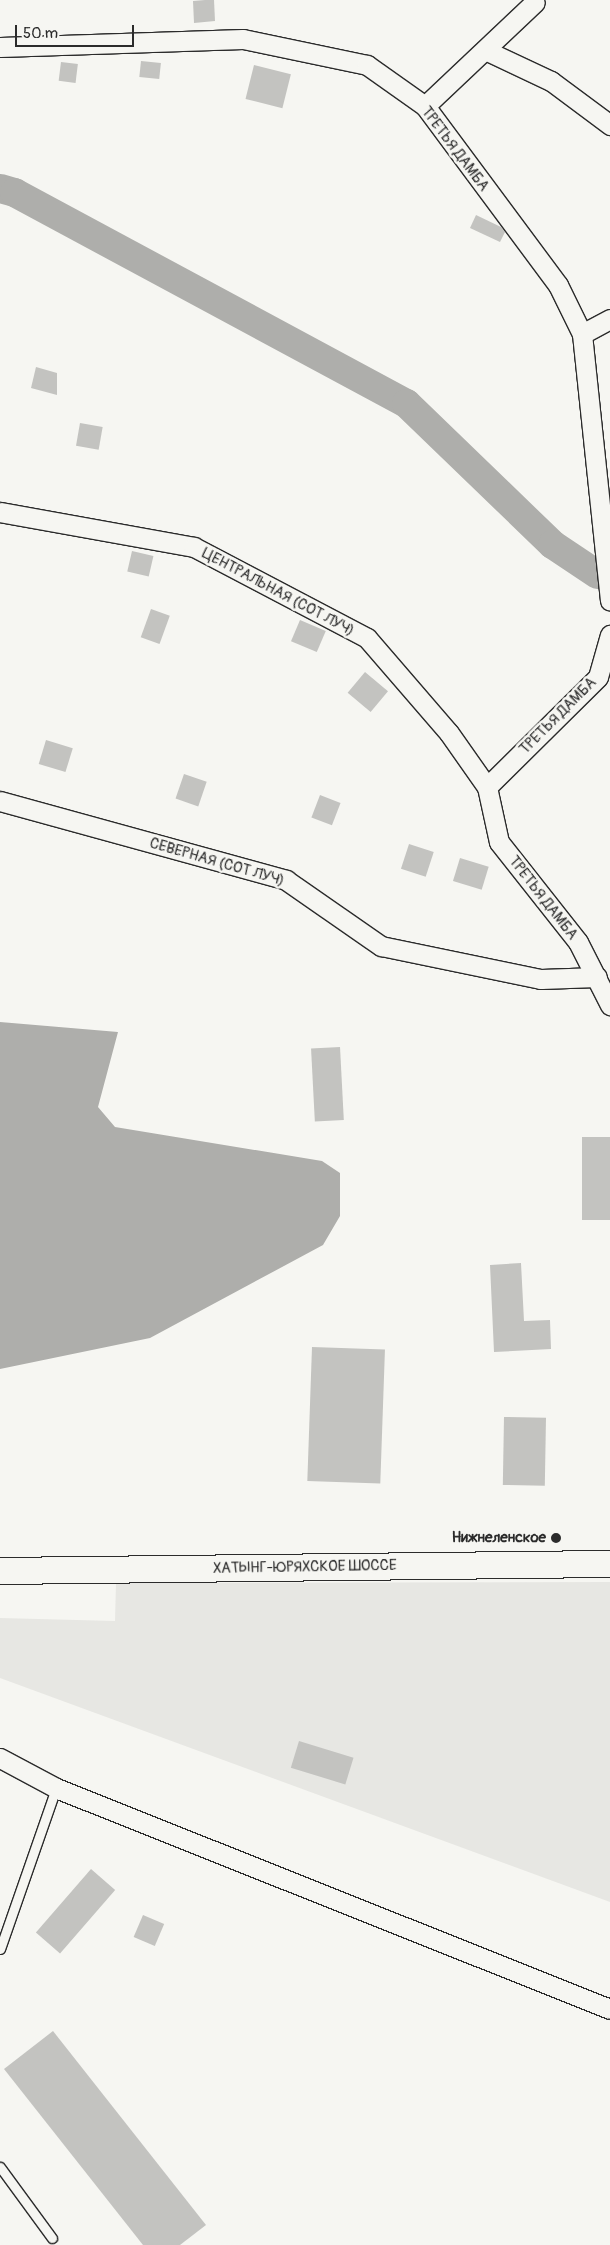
<!DOCTYPE html>
<html>
<head>
<meta charset="utf-8">
<style>
  body { margin:0 }
  #map { position:relative; width:610px; height:2245px; overflow:hidden; background:#f6f6f2; font-family:Pangolin,sans-serif }
  div>[style] { position:absolute }
  .built>* { inset:0; background:#e7e7e3 }
  .water>* { inset:0; background:#aeaeab }
  .river>* { height:29px; margin:-14.5px; padding:0 14.5px; transform-origin:14.5px; border-radius:14.5px; background:#aeaeab }
  .building>* { inset:0; background:#c3c3c0; transform-origin:0 0 }
  .roads { filter:drop-shadow(1px 0 #2b2b2b) drop-shadow(-1px 0 #2b2b2b) drop-shadow(0 1px #2b2b2b) drop-shadow(0 -1px #2b2b2b) }
  .service>* { height:9px; margin:-4.5px; padding:0 4.5px; transform-origin:4.5px; border-radius:4.5px; background:#f6f6f2 }
  .minor>* { height:19px; margin:-9.5px; padding:0 9.5px; transform-origin:9.5px; border-radius:9.5px; background:#f6f6f2 }
  .secondary>* { height:26px; margin:-13px; padding:0 13px; transform-origin:13px; border-radius:13px; background:#f6f6f2 }
  .dots>* { width:14px; height:14px; translate:-50% -50%; box-sizing:border-box; border:2px solid #f6f6f2; border-radius:50% }
  span { translate:-50% -50%; white-space:nowrap; text-align:center; line-height:1.15; -webkit-text-stroke:5px #f6f6f2; paint-order:stroke }
  .street-label { font-size:15px; color:#2b2b2b }
  .poi-label { font-size:15px; color:#2b2b2b; font-weight:700 }
  .right { translate:-100% -50%; text-align:right }
  .scale { position:absolute; left:15px; top:25px; width:119px; height:22px; box-sizing:border-box; border:2px solid #2b2b2b; border-top:0; padding-left:6px; font-size:15px; line-height:18px; white-space:nowrap; color:#2b2b2b; -webkit-text-stroke:4px #f6f6f2; paint-order:stroke }
</style>
</head>
<body>
<div id="map">
  <div class="built">
    <i style="clip-path:polygon(610px 1582px,610px 1902px,0 1678px,0 1618px,115px 1621px,116px 1583px)"></i>
  </div>
  <div class="water">
    <i style="clip-path:polygon(0 1022px,118px 1032px,98px 1107px,115px 1127px,322px 1161px,340px 1173px,340px 1216px,323px 1245px,150px 1338px,0 1369px)"></i>
  </div>
  <div class="river">
    <i style="left:0;top:188px;width:15px;rotate:16deg"></i>
    <i style="left:14px;top:192px;width:445px;rotate:28.3deg"></i>
    <i style="left:406px;top:403px;width:203px;rotate:44deg"></i>
    <i style="left:552px;top:544px;width:54px;rotate:33.7deg"></i>
  </div>
  <div class="building">
    <i style="clip-path:polygon(205px 0,214px 0,215px 21px,194px 23px,193px 1px)"></i>
    <i style="left:141px;top:61px;width:20px;height:16px;rotate:6deg"></i>
    <i style="left:61px;top:62px;width:17px;height:19px;rotate:7deg"></i>
    <i style="left:254px;top:65px;width:38px;height:35px;rotate:14deg"></i>
    <i style="clip-path:polygon(476px 215px,501px 227px,505px 232px,500px 242px,470px 228px)"></i>
    <i style="clip-path:polygon(36px 367px,57px 373px,57px 395px,31px 388px)"></i>
    <i style="left:80px;top:423px;width:23px;height:23px;rotate:10deg"></i>
    <i style="left:132px;top:551px;width:22px;height:21px;rotate:13deg"></i>
    <i style="left:151px;top:609px;width:20px;height:30px;rotate:20deg"></i>
    <i style="left:300px;top:620px;width:28px;height:23px;rotate:23deg"></i>
    <i style="left:365px;top:672px;width:30px;height:27px;rotate:40deg"></i>
    <i style="left:46px;top:740px;width:28px;height:25px;rotate:17deg"></i>
    <i style="left:184px;top:774px;width:24px;height:26px;rotate:19deg"></i>
    <i style="left:320px;top:795px;width:22px;height:24px;rotate:21deg"></i>
    <i style="left:409px;top:844px;width:26px;height:26px;rotate:18deg"></i>
    <i style="left:460px;top:858px;width:30px;height:24px;rotate:17deg"></i>
    <i style="left:340px;top:1047px;width:73px;height:29px;rotate:87deg"></i>
    <i style="left:582px;top:1137px;width:28px;height:83px"></i>
    <i style="clip-path:polygon(521px 1263px,524px 1321px,550px 1320px,551px 1349px,494px 1352px,490px 1265px)"></i>
    <i style="left:312px;top:1347px;width:73px;height:134px;rotate:2deg"></i>
    <i style="left:504px;top:1417px;width:42px;height:68px;rotate:1deg"></i>
    <i style="left:299px;top:1741px;width:57px;height:28px;rotate:17deg"></i>
    <i style="left:91px;top:1869px;width:32px;height:84px;rotate:41deg"></i>
    <i style="left:143px;top:1915px;width:23px;height:24px;rotate:23deg"></i>
    <i style="clip-path:polygon(53px 2031px,206px 2225px,180px 2245px,143px 2245px,4px 2069px)"></i>
  </div>
  <div class="roads">
    <div class="service">
      <i style="left:0;top:1949px;width:170px;rotate:-70.8deg"></i>
      <i style="left:0;top:2167px;width:88px;rotate:53.8deg"></i>
    </div>
    <div class="minor">
      <i style="left:0;top:47px;width:243px;rotate:-1.9deg"></i>
      <i style="left:243px;top:39px;width:127px;rotate:11.8deg"></i>
      <i style="left:367px;top:65px;width:71px;rotate:35.3deg"></i>
      <i style="left:425px;top:106px;width:223px;rotate:53.4deg"></i>
      <i style="left:558px;top:285px;width:55px;rotate:63.9deg"></i>
      <i style="left:582px;top:334px;width:268px;rotate:84deg"></i>
      <i style="left:485px;top:50px;width:73px;rotate:25.2deg"></i>
      <i style="left:551px;top:81px;width:74px;rotate:36.7deg"></i>
      <i style="left:425px;top:106px;width:151px;rotate:-43.4deg"></i>
      <i style="left:582px;top:334px;width:32px;rotate:-28deg"></i>
      <i style="left:0;top:512px;width:197px;rotate:10.2deg"></i>
      <i style="left:194px;top:547px;width:195px;rotate:27.7deg"></i>
      <i style="left:367px;top:638px;width:125px;rotate:49.2deg"></i>
      <i style="left:449px;top:733px;width:66px;rotate:54.9deg"></i>
      <i style="left:487px;top:787px;width:56px;rotate:77.7deg"></i>
      <i style="left:499px;top:842px;width:127px;rotate:51.7deg"></i>
      <i style="left:578px;top:942px;width:71px;rotate:63.1deg"></i>
      <i style="left:487px;top:787px;width:156px;rotate:-44.7deg"></i>
      <i style="left:598px;top:677px;width:44px;rotate:-74.1deg"></i>
      <i style="left:0;top:801px;width:297px;rotate:15.4deg"></i>
      <i style="left:286px;top:880px;width:116px;rotate:34.8deg"></i>
      <i style="left:381px;top:946px;width:163px;rotate:11.7deg"></i>
      <i style="left:541px;top:979px;width:56px;rotate:-2deg"></i>
      <i style="left:0;top:1758px;width:64px;rotate:28.2deg"></i>
      <i style="left:56px;top:1788px;width:596px;rotate:21.75deg"></i>
    </div>
    <div class="secondary">
      <i style="left:0;top:1571px;width:610px;rotate:-0.66deg"></i>
    </div>
  </div>
  <div class="dots">
    <i style="left:556px;top:1538px;background:#2b2b2b"></i>
  </div>
  <div class="street-label">
    <span style="left:455px;top:149px;rotate:53deg">ТРЕТЬЯ ДАМБА</span>
    <span style="left:278px;top:592px;rotate:28deg">ЦЕНТРАЛЬНАЯ (СОТ ЛУЧ)</span>
    <span style="left:558px;top:716px;rotate:-45deg">ТРЕТЬЯ ДАМБА</span>
    <span style="left:217px;top:862px;rotate:16deg">СЕВЕРНАЯ (СОТ ЛУЧ)</span>
    <span style="left:543px;top:898px;rotate:52deg">ТРЕТЬЯ ДАМБА</span>
    <span style="left:305px;top:1567px;rotate:-1deg">ХАТЫНГ-ЮРЯХСКОЕ ШОССЕ</span>
  </div>
  <div class="poi-label">
    <span class="right" style="left:546px;top:1538px">Нижнеленское</span>
  </div>
  <div class="scale">50 m</div>
</div>
</body>
</html>
